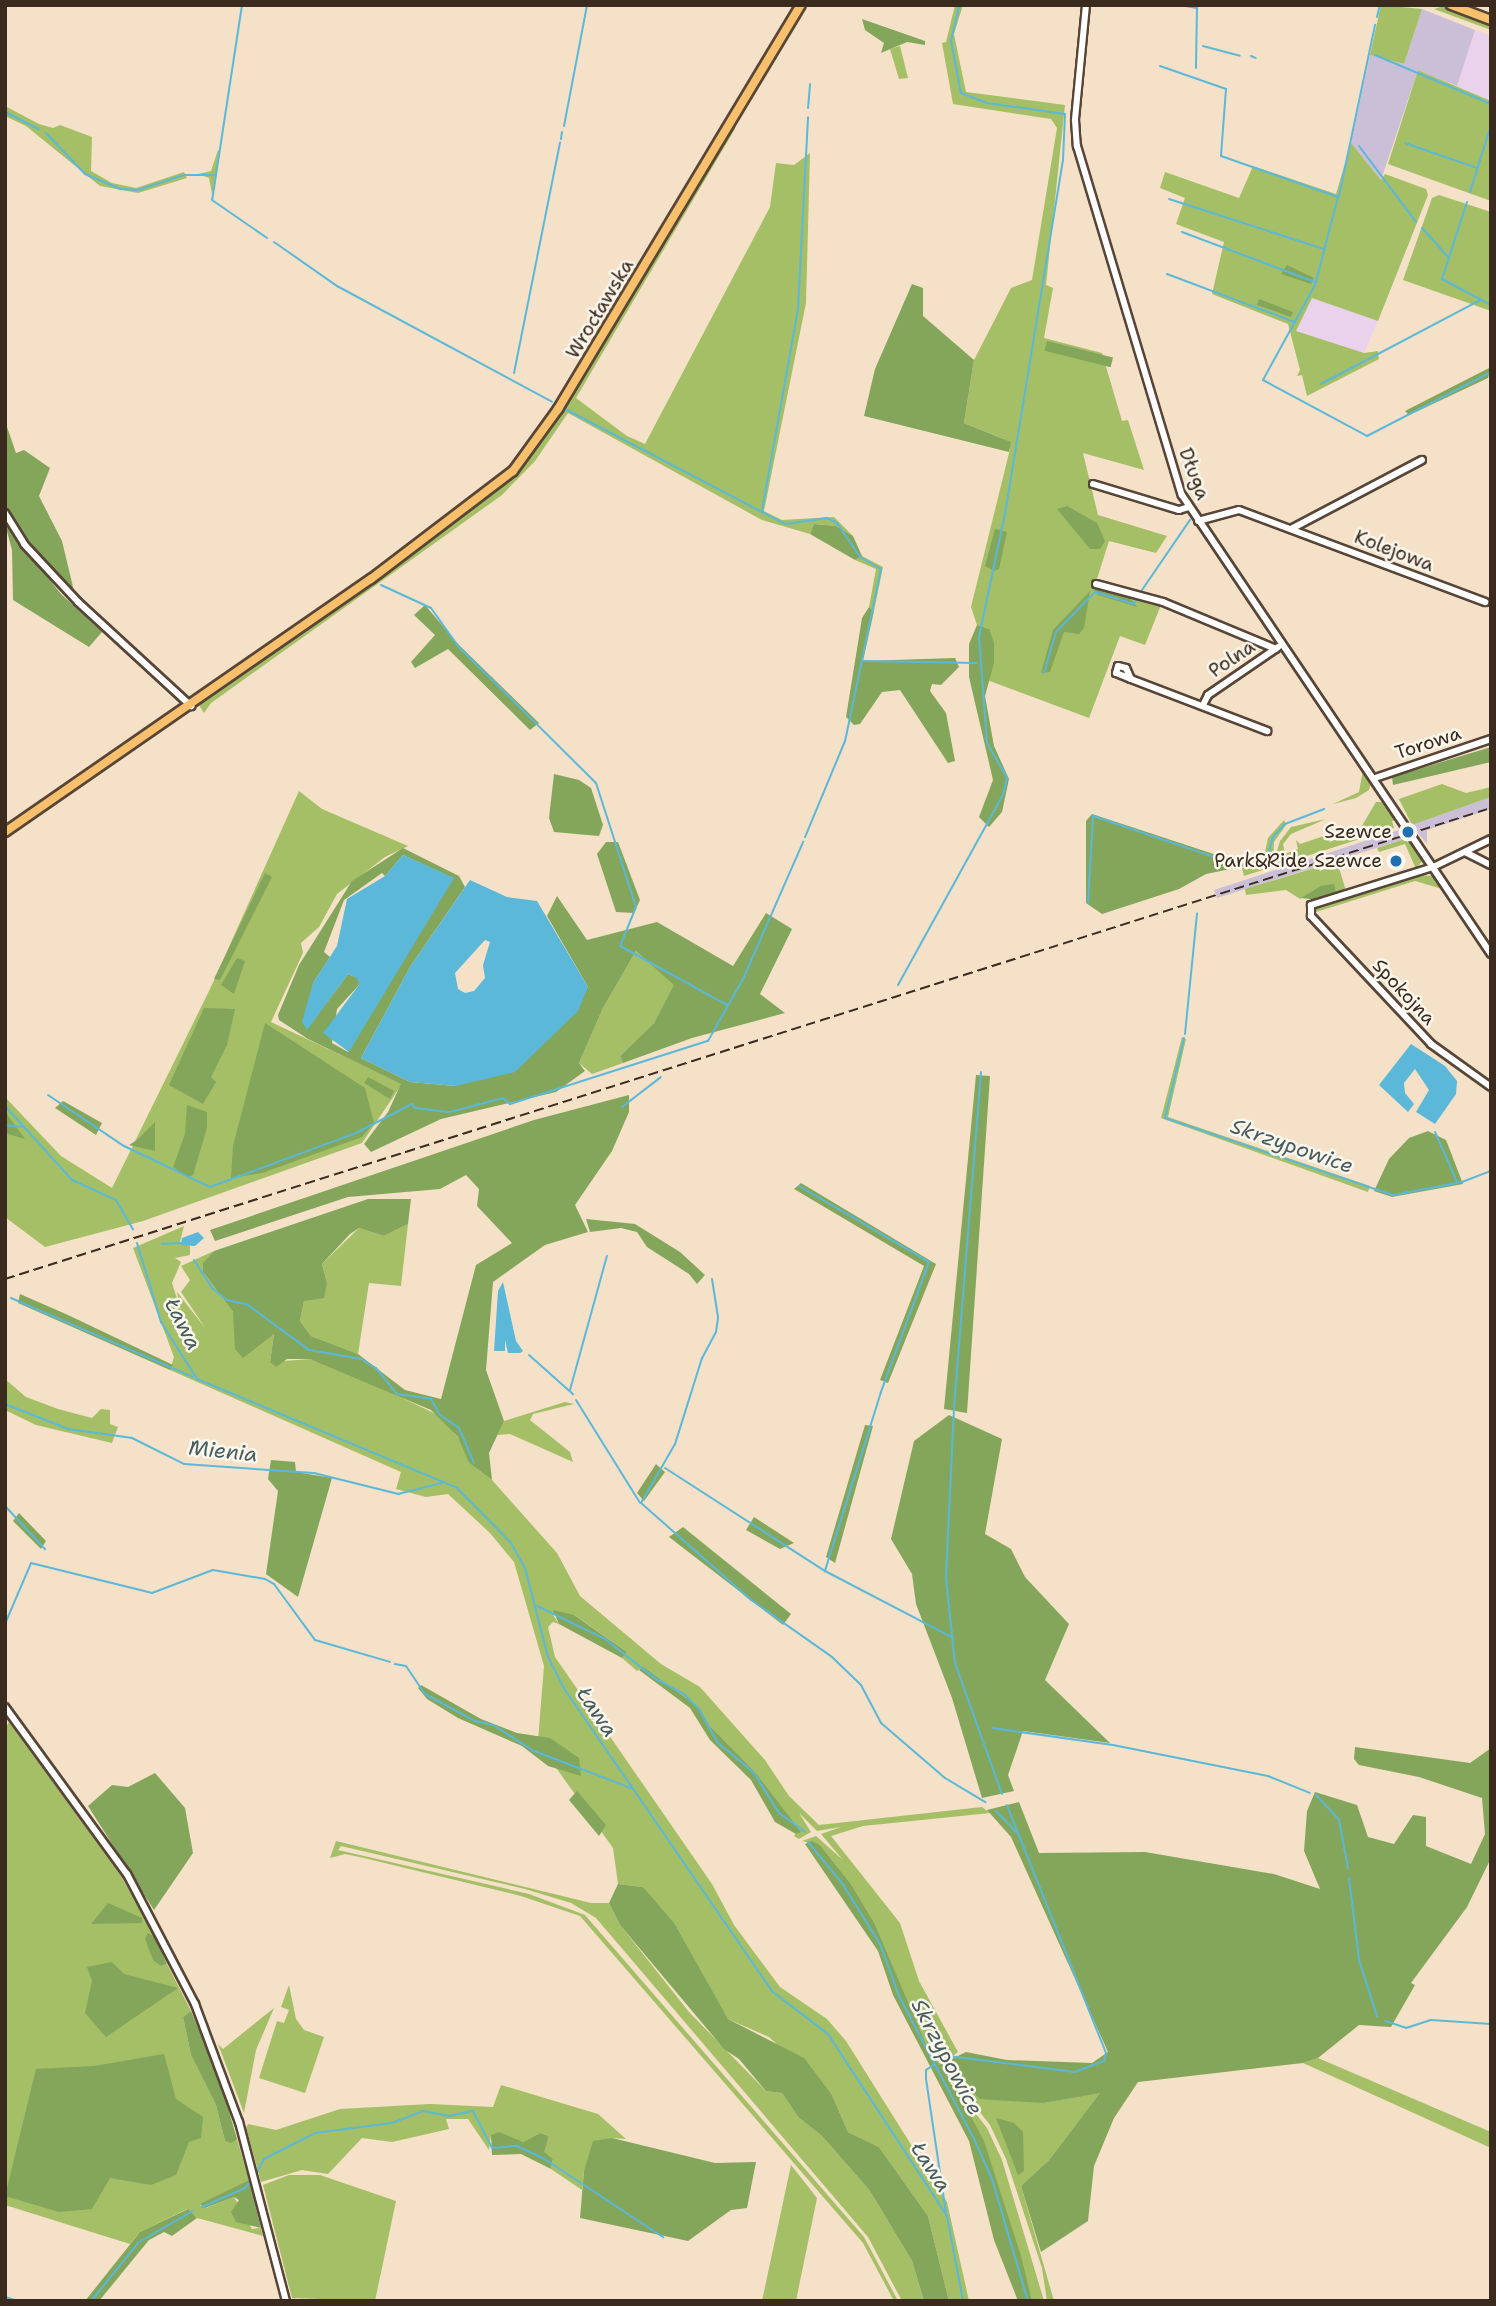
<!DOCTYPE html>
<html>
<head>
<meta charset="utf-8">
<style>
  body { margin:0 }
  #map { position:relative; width:1496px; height:2306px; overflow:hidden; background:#f5e1c7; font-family:"Shantell Sans",sans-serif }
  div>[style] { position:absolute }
  .built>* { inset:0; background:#ead1ec }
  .industrial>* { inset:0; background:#cabfd6 }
  .green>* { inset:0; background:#a4bf66 }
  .forest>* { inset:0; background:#83a65b; transform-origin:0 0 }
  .water>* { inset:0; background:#5bb8d9 }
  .stream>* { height:2px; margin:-1px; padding:0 1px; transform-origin:1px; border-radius:1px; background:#5bb8d9 }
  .roads { filter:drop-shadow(2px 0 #574537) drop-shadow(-2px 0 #574537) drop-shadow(0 2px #574537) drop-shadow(0 -2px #574537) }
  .minor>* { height:6px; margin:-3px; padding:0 3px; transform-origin:3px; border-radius:3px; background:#fff }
  .major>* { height:8px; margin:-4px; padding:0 4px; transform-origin:4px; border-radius:4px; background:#f8bf6c }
  .rail>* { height:2px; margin-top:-1px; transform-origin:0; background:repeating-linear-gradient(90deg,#3b2a1e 0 10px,transparent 0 15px) }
  .dots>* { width:19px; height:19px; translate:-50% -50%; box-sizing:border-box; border:4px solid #fbf7ec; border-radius:50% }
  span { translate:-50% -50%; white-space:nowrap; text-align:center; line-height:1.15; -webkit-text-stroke:5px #fbf7ec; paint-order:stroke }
  .street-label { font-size:19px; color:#3b2a1e }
  .poi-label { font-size:19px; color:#3b2a1e }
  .right { translate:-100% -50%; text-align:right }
  .water-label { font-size:21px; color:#465c5f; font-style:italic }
  .frame { position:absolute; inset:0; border:7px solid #3b2a1e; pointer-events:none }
</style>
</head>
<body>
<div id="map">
  <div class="built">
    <i style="clip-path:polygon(1475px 30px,1491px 36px,1491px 101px,1457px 86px)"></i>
    <i style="clip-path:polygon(1312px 298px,1378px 321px,1364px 353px,1295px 331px)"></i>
  </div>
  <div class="industrial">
    <i style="clip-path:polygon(1422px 9px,1475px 30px,1457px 86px,1418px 70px,1381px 180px,1351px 143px,1370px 55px,1404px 64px)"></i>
    <i style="clip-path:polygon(1491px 797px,1491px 809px,1427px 830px,1427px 844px,1412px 825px)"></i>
    <i style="clip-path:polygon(1402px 829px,1408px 838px,1217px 898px,1214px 890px)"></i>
  </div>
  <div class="green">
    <i style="clip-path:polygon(955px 5px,963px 5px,954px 34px,966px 92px,1065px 105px,1046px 285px,1053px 288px,1044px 338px,1102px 353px,1122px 421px,1128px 420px,1144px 470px,1083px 453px,1098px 515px,1167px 536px,1156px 553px,1109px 541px,1097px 579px,1160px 597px,1161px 605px,1145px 645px,1120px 636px,1089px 718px,987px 680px,989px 629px,977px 625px,971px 607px,1010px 449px,1004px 439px,964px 423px,974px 360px,1011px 288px,1032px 280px,1057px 128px,1051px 119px,953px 104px,942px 43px,946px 42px)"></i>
    <i style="clip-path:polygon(1381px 5px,1422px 9px,1404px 64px,1370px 55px)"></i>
    <i style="clip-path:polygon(1444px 6px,1491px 23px,1491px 30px,1434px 9px)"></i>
    <i style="clip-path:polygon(900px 46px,908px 78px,899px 79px,890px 49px)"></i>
    <i style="clip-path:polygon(1418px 70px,1491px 101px,1491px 201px,1388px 164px)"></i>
    <i style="clip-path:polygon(5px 106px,39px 124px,53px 128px,60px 125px,92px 137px,91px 171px,112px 183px,136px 188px,184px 172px,187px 178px,138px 193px,100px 186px,26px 126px,5px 116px)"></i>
    <i style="clip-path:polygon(737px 119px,735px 129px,576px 398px,627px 436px,645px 444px,770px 207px,776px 163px,794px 165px,810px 153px,806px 303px,764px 511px,782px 520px,834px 517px,853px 536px,836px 526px,814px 524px,810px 534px,762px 520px,568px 413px,535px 461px,502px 495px,211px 703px,204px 713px,199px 705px,373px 582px,515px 473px,559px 414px)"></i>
    <i style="clip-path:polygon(1351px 143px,1381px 180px,1385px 174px,1426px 189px,1428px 195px,1378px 321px,1312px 298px,1296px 331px,1364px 353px,1378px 351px,1379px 359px,1307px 396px,1302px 375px,1297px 376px,1300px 370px,1288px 324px,1212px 294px,1224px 242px,1176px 224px,1185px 198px,1160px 188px,1165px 172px,1239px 198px,1253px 166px,1336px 194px)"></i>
    <i style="clip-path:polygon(218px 150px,220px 153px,212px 194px,209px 178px,198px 174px,211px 171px)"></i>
    <i style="clip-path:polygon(1439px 195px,1491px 212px,1491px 311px,1403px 280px,1432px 198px)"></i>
    <i style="clip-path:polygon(862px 556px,883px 567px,874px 611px,869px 607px,876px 569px,855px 560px)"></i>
    <i style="clip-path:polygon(1363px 770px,1371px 783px,1369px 790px,1356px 798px,1333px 804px,1359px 792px)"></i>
    <i style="clip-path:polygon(1442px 784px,1466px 793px,1491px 787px,1491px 797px,1412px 825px,1399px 799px)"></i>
    <i style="clip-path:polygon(299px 791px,322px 809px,408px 846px,385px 857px,337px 894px,319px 927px,301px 943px,303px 953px,271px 1022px,402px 1084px,362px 1143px,143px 1221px,45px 1247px,5px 1217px,5px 1097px,61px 1156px,112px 1188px,210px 989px)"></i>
    <i style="clip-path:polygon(1376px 802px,1385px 802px,1397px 820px,1392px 821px,1394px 828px,1244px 876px,1242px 868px,1263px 861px,1268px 838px,1284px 820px,1286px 825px,1274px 842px,1273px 864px,1280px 841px,1291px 827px,1326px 819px,1291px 834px,1283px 844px,1285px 854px,1298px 849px,1296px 840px,1300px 844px,1327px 835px,1331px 829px,1341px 834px,1360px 829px)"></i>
    <i style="clip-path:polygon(1408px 838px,1423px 860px,1416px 869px,1405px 844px,1379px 852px,1377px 848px)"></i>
    <i style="clip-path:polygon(1337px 861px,1346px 891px,1323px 901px,1320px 886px,1300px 899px,1286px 890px,1246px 895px,1245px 889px)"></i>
    <i style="clip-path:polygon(1419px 875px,1433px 876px,1442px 889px,1415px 881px,1313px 913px,1313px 907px)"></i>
    <i style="clip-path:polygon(636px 951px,675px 984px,654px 1023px,620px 1056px,623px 1063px,592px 1074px,579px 1063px,603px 1008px)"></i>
    <i style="clip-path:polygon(1182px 1037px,1186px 1039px,1168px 1117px,1370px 1186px,1368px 1192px,1161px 1118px)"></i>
    <i style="clip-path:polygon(408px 1224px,401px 1286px,369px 1283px,358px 1354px,311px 1336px,300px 1321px,304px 1301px,327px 1283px,322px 1264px,359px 1228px,384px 1236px)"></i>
    <i style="clip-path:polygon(184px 1226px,180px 1242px,190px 1246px,190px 1255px,175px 1258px,181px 1262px,172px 1283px,181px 1311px,177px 1292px,206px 1329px,181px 1292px,190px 1280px,181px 1266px,214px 1251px,204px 1263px,203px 1272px,233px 1312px,243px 1357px,274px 1334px,270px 1362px,310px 1359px,350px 1373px,438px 1415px,463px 1443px,469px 1463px,492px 1480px,557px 1553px,580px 1596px,661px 1664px,700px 1687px,765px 1760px,789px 1796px,819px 1825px,982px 1807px,990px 1813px,863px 1826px,831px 1836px,900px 1923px,919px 1981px,958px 2052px,939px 2066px,928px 2050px,875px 1924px,851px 1884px,820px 1845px,802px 1841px,816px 1836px,843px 1860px,821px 1834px,841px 1827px,817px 1831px,799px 1813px,811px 1832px,799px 1839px,794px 1836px,799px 1829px,781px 1811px,755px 1772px,710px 1726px,700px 1708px,644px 1667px,637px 1671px,622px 1658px,627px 1652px,586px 1623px,574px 1615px,553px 1615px,559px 1624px,553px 1622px,548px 1627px,555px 1657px,712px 1884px,734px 1925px,780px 1987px,827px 2019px,846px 2041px,947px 2202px,969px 2301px,949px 2301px,928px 2216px,879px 2147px,848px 2132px,832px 2095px,769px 2037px,728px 2019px,643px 1887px,618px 1884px,613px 1848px,557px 1769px,537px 1753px,544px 1666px,514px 1562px,490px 1533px,448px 1494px,426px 1497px,396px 1489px,401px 1472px,170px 1370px,174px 1357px,133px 1248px)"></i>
    <i style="clip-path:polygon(5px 1379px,26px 1397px,58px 1409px,92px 1418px,101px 1409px,110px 1410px,110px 1424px,118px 1427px,112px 1443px,36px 1425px,5px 1410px)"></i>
    <i style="clip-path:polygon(565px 1402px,574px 1404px,533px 1414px,530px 1420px,570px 1452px,573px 1462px,510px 1434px,497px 1435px,504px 1421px)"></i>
    <i style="clip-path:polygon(9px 1722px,121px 1876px,155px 1936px,148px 1933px,161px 1966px,167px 1964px,191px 2011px,183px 2017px,191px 2055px,216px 2105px,225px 2141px,237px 2139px,249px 2180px,200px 2205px,206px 2208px,234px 2197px,252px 2229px,261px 2228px,263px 2236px,197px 2218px,187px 2209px,140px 2232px,130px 2244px,5px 2205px,5px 1729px)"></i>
    <i style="clip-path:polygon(336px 1841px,591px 1903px,609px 1903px,620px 1925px,689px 2012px,766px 2091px,782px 2093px,798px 2117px,822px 2136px,870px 2191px,912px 2261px,924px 2301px,902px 2301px,868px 2237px,596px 1918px,571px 1903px,525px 1889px,341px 1846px,338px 1850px,529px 1894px,585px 1915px,864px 2237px,898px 2301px,894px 2301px,863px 2243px,580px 1916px,521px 1896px,364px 1858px,345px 1854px,330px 1858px)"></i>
    <i style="clip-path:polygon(289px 1985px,296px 2019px,304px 2030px,324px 2037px,305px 2093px,259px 2078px,277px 2021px,284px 2023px,289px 2010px,281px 2007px)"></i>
    <i style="clip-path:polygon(274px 2008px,256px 2050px,244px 2113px,218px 2044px,223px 2049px)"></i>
    <i style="clip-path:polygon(1318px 2058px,1491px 2132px,1491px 2148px,1303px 2063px)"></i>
    <i style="clip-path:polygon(501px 2085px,598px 2114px,626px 2139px,612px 2138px,584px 2171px,582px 2190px,551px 2169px,553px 2159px,543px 2153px,549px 2136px,540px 2133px,523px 2142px,491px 2135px,489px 2150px,468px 2119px,446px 2119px,449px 2129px,392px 2142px,362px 2138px,328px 2174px,302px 2170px,261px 2182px,246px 2128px,248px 2124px,276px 2130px,340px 2109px,430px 2104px,493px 2107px)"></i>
    <i style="clip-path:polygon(971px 2089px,1044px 2103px,1101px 2092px,1049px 2160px,1021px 2186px,1054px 2301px,1047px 2301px,1042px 2268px,1006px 2159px,990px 2125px,965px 2093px)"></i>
    <i style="clip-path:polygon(962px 2096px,987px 2128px,1002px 2160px,1044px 2301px,1032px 2301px)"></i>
    <i style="clip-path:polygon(791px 2165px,817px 2198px,796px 2301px,762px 2301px)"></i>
    <i style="clip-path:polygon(289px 2175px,320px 2175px,396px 2201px,375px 2301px,292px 2298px,263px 2185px)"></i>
  </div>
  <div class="forest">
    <i style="clip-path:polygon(862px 19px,925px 41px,925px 45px,907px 42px,881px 53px,884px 43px,865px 30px)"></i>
    <i style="clip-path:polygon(1287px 265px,1314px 278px,1311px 284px,1281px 274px)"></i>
    <i style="clip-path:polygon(912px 284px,923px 288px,923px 316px,974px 360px,964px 423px,1011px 442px,1009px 452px,864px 416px,875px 369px)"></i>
    <i style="clip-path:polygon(1259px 299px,1293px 312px,1291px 317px,1257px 305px)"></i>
    <i style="left:1047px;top:341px;width:68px;height:10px;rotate:14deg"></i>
    <i style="clip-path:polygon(1491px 367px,1488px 378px,1420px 410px,1409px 415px,1405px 411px)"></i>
    <i style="clip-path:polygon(5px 421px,16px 453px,24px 450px,50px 468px,39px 496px,62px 541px,74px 591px,18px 529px,6px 507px)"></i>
    <i style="clip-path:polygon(1067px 506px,1097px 523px,1105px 541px,1100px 549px,1090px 549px,1057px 509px)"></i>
    <i style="clip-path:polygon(5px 524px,61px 594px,102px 632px,89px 647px,13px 600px,12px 550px)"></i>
    <i style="clip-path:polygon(814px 524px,836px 526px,853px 536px,862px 556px,855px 560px,810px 534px)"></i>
    <i style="clip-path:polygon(995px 529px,1007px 532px,999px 569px,994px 571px,985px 566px)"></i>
    <i style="clip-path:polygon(1093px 588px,1129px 597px,1137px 607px,1098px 595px)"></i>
    <i style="clip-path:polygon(1090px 591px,1084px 628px,1079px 634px,1064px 632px,1050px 672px,1041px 673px,1053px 630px)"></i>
    <i style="clip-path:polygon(425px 605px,457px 643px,539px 723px,530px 730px,448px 649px,415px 668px,411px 662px,435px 635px,414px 615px)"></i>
    <i style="clip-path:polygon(869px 607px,874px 611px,863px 661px,955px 658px,959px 667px,941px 685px,932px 684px,930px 691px,946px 713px,955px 761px,948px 763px,900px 690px,882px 692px,860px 724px,854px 725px,846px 717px,862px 618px)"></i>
    <i style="clip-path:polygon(977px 625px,989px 629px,994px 643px,994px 663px,985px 696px,994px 746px,1009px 779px,1002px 812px,989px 827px,979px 817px,993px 780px,969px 677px,969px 644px)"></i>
    <i style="clip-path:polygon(1491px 747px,1491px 762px,1393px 785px,1392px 777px)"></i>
    <i style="clip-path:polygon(554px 774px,579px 780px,591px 788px,603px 825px,599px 836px,554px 832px,549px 818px)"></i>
    <i style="clip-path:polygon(1092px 814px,1241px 863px,1245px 866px,1206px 874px,1179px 889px,1102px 914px,1086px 903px,1086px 821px)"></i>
    <i style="clip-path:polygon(606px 842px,618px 842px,640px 900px,634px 913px,616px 912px,597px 854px)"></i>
    <i style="clip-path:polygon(evenodd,403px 848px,459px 876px,465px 887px,410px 967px,361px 1058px,410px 1082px,456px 1086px,588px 987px,547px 916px,557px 896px,587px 940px,657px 922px,733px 966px,766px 913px,792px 929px,760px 994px,785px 1013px,692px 1038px,623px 1063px,620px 1056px,654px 1023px,674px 985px,636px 951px,603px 1008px,579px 1063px,585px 1071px,556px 1092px,441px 1119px,371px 1152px,364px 1144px,388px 1112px,401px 1084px,308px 1039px,279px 1020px,278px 1015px,299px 965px,352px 881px,403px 848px,403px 855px,453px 878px,348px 1052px,332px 1043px,337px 1009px,359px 985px,358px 978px,348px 974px,307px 1029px,313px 983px,330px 957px,324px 952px,344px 900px,382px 873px,385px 876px,403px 855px)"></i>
    <i style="clip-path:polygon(265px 873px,272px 877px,220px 980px,214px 979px)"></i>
    <i style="clip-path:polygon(1334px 884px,1336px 893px,1319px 900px,1301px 898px,1320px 886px)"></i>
    <i style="clip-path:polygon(237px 958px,245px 961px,234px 994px,221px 985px)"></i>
    <i style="clip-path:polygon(204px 1008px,235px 1009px,227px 1045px,211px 1077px,216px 1082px,203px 1104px,169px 1085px)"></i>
    <i style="clip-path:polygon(265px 1023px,365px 1088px,374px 1123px,362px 1137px,262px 1173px,231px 1178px,233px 1146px)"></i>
    <i style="clip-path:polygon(976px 1075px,990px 1076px,967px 1413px,944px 1409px)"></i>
    <i style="clip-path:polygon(368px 1077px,394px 1091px,390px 1099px,364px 1083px)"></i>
    <i style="clip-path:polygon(629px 1095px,629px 1112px,612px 1151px,575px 1205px,588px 1232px,545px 1245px,493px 1282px,486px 1370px,504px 1421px,489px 1453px,492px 1480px,469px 1463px,458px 1437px,431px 1410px,310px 1359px,287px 1359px,276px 1367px,270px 1362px,274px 1334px,243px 1358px,235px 1349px,233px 1312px,203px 1272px,203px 1263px,214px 1251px,368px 1199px,411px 1199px,408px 1224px,384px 1236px,359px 1228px,350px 1234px,322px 1264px,327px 1283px,324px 1298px,304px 1301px,300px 1321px,311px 1336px,358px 1354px,405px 1390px,441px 1399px,476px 1265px,512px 1243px,477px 1206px,479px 1189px,466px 1175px,440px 1189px,348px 1197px,215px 1241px,210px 1230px,534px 1120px)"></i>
    <i style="clip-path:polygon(63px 1101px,102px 1123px,96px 1135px,55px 1108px)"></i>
    <i style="clip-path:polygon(187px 1105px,207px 1112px,207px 1128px,193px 1175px,187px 1177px,173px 1167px,185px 1134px)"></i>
    <i style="clip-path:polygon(5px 1113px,6px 1113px,25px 1139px,5px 1133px)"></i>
    <i style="clip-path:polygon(155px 1122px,155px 1151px,129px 1145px,137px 1140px)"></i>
    <i style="clip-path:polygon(1428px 1131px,1446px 1140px,1463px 1184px,1392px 1197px,1374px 1191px,1389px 1159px,1409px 1138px)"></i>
    <i style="clip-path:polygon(801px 1183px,936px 1264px,888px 1383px,880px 1380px,924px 1266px,794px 1189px)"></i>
    <i style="clip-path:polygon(586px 1219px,635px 1224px,680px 1252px,705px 1275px,697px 1284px,689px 1274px,647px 1247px,637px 1232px,621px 1228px,590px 1232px)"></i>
    <i style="clip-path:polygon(20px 1294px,68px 1315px,173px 1365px,170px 1370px,18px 1303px)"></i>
    <i style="clip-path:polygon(949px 1415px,1002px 1439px,985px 1534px,1011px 1549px,1025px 1577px,1069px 1624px,1045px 1680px,1110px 1743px,1023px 1731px,1008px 1775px,1014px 1791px,982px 1798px,952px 1698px,916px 1604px,912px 1574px,891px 1539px,914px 1441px)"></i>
    <i style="clip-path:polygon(865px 1425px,873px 1426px,835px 1563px,826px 1557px)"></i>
    <i style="clip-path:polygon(271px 1460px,295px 1462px,296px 1472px,332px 1478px,298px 1597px,266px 1574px,278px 1491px,268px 1479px)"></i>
    <i style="clip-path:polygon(656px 1464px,665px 1472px,644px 1501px,637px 1493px)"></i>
    <i style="clip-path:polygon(19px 1513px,46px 1541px,41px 1549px,13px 1521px)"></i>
    <i style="clip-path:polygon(754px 1517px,794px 1543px,780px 1549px,746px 1530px)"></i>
    <i style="clip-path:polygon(683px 1527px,791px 1614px,783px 1625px,669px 1537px)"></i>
    <i style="clip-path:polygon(553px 1610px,574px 1615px,627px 1652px,622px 1658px,559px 1624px)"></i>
    <i style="clip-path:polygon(644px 1667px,700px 1708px,710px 1726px,755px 1772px,801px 1832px,796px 1834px,775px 1822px,751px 1780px,710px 1740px,690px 1708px,639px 1670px)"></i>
    <i style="clip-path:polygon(421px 1685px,481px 1719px,517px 1733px,550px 1738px,579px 1758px,581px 1776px,548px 1766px,522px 1746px,458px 1718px,427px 1699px,418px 1688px)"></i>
    <i style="clip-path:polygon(1355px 1747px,1470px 1763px,1491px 1748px,1491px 1858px,1467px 1907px,1411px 1983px,1415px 1985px,1391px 2027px,1359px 2025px,1318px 2058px,1303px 2063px,1138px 2082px,1114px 2118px,1094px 2166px,1088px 2221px,1041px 2252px,1021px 2186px,1049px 2160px,1100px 2093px,1044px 2103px,979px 2099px,971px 2089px,961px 2098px,984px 2141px,1021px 2256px,1032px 2301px,1018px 2301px,994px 2240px,969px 2141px,893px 1995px,878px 1951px,805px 1844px,812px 1841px,820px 1845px,851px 1884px,875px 1924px,928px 2049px,939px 2065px,966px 2052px,1007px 2060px,1092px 2063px,1108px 2052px,1011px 1837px,987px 1810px,1019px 1802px,1039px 1853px,1145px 1852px,1274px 1874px,1320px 1889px,1304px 1851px,1307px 1811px,1315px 1792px,1357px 1805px,1368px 1837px,1394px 1844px,1413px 1815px,1426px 1817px,1426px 1846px,1471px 1864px,1485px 1834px,1482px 1798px,1419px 1777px,1359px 1765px,1354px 1759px)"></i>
    <i style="clip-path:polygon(155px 1773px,185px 1808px,193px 1853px,154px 1910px,88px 1806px,112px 1785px,128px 1787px)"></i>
    <i style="clip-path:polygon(577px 1791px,606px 1825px,599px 1836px,569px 1800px)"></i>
    <i style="clip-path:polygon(618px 1884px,643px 1887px,674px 1923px,728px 2019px,804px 2058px,832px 2095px,848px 2132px,879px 2147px,928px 2216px,949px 2301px,924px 2301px,912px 2261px,870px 2191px,822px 2136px,798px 2117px,782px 2093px,766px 2091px,739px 2059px,724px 2049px,620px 1925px,609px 1903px)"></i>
    <i style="clip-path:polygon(108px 1903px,142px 1918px,142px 1923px,91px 1924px)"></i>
    <i style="clip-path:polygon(148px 1933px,155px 1936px,167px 1964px,161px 1966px,153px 1960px,145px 1939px)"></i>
    <i style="clip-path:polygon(112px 1962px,124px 1974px,178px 1988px,106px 2037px,85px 2013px,92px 1981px,87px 1967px)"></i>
    <i style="clip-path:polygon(191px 2011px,220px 2080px,237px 2139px,231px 2143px,225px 2141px,216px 2105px,191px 2055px,183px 2017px)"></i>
    <i style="clip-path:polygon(164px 2054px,176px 2099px,203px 2117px,201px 2138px,189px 2142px,176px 2175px,151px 2185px,110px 2178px,92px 2209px,59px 2212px,5px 2196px,36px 2069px,94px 2066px)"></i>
    <i style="clip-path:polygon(996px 2118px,1014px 2123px,1023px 2132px,1024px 2171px,1018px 2175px)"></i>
    <i style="clip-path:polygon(499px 2132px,523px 2142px,540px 2133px,549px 2136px,544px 2152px,553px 2159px,551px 2169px,521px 2154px,492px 2155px,491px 2135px)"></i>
    <i style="clip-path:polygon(612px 2138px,715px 2163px,756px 2162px,747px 2208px,731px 2210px,688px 2241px,580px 2218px,584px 2171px,593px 2141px)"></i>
    <i style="clip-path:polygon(249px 2180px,261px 2228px,236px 2222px,231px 2212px,239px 2200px,234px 2197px,205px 2208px,200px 2204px)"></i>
    <i style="clip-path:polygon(188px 2209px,197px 2218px,172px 2236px,164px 2232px,149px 2240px,99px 2301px,85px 2301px,140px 2232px)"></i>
  </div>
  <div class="water">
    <i style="clip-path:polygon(403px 855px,454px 878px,349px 1052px,323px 1033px,359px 985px,357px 978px,348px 974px,307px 1030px,302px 1022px,313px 983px,337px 946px,347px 899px,385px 876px)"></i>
    <i style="clip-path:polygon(evenodd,470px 880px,507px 897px,537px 901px,588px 987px,578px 1011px,515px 1072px,456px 1086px,410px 1082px,361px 1058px,410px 967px,470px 880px,485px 940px,490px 942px,483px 965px,485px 978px,474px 991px,465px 993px,458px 989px,455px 973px,485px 940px)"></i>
    <i style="clip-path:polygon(1411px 1044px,1445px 1066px,1457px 1081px,1456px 1094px,1435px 1124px,1416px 1112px,1429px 1090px,1415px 1069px,1404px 1083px,1405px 1093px,1414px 1104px,1408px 1112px,1379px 1085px)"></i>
    <i style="clip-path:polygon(198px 1232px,204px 1238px,195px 1246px,181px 1245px,182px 1238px)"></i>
    <i style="clip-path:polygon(503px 1282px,516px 1341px,523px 1351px,520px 1353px,508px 1353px,505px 1340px,505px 1351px,494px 1351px,498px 1291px)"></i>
  </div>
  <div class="stream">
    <i style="left:242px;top:5px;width:197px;rotate:98.7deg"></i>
    <i style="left:212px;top:200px;width:67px;rotate:34.6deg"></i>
    <i style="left:1180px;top:5px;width:17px;rotate:10deg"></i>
    <i style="left:1197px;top:8px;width:60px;rotate:91deg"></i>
    <i style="left:1377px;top:17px;width:12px;rotate:-76deg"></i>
    <i style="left:1203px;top:46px;width:38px;rotate:15deg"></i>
    <i style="left:1375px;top:55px;width:126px;rotate:22.9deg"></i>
    <i style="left:1251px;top:56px;width:5px;rotate:22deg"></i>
    <i style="left:1160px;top:66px;width:70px;rotate:19.2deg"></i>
    <i style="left:1226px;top:89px;width:67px;rotate:94.3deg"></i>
    <i style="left:1221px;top:156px;width:124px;rotate:19.3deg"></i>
    <i style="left:1338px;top:197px;width:91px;rotate:104.6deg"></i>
    <i style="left:1315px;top:285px;width:108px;rotate:118.7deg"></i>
    <i style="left:1263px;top:380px;width:118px;rotate:28.3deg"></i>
    <i style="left:1367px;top:436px;width:140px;rotate:-27.3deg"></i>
    <i style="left:808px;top:108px;width:24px;rotate:-85deg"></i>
    <i style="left:5px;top:112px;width:38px;rotate:27deg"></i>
    <i style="left:564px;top:126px;width:123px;rotate:-79.2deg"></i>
    <i style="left:46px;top:133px;width:57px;rotate:46.4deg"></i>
    <i style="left:85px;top:174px;width:39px;rotate:23deg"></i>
    <i style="left:121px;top:189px;width:17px;rotate:3deg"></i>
    <i style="left:138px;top:190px;width:48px;rotate:-18.1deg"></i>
    <i style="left:184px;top:175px;width:30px"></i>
    <i style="left:561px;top:139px;width:7px;rotate:-82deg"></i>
    <i style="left:1405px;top:143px;width:76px;rotate:19.1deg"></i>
    <i style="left:1359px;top:146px;width:95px;rotate:53.1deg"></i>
    <i style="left:1470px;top:192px;width:70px;rotate:-72.6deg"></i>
    <i style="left:1339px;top:196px;width:175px;rotate:-78.1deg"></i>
    <i style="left:1169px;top:199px;width:163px;rotate:17.9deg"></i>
    <i style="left:1467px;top:202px;width:81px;rotate:108deg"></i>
    <i style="left:1442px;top:279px;width:55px;rotate:28deg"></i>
    <i style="left:1422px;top:228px;width:39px;rotate:48deg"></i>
    <i style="left:1182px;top:232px;width:142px;rotate:20.6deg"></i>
    <i style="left:274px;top:242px;width:77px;rotate:34.9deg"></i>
    <i style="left:337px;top:286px;width:244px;rotate:28.3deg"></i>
    <i style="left:1167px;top:274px;width:137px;rotate:20.6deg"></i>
    <i style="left:514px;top:373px;width:235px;rotate:-78.7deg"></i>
    <i style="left:1321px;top:384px;width:180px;rotate:-27.8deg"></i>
    <i style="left:565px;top:409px;width:248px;rotate:27.6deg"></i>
    <i style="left:785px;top:524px;width:42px;rotate:-8.1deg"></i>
    <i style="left:827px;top:518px;width:11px;rotate:27deg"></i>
    <i style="left:837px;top:523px;width:41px;rotate:55.9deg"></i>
    <i style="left:860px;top:557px;width:24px;rotate:30deg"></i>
    <i style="left:881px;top:569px;width:176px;rotate:101.8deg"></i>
    <i style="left:845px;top:741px;width:104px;rotate:112.6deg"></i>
    <i style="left:762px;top:511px;width:205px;rotate:-79.9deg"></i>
    <i style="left:798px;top:309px;width:192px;rotate:-87deg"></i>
    <i style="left:381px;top:585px;width:55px;rotate:24.7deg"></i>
    <i style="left:431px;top:608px;width:47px;rotate:54.6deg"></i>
    <i style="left:458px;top:646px;width:194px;rotate:44.8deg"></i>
    <i style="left:596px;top:783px;width:130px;rotate:72.1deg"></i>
    <i style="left:636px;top:907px;width:42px;rotate:112.3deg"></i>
    <i style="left:620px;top:946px;width:122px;rotate:28.9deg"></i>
    <i style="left:1142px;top:590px;width:85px;rotate:-55.6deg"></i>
    <i style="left:863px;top:661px;width:114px;rotate:1deg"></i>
    <i style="left:1044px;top:673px;width:43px;rotate:-73.7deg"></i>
    <i style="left:1056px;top:632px;width:56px;rotate:-45.7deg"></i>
    <i style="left:1095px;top:592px;width:41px;rotate:17.1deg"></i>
    <i style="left:1134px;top:604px;width:6px;rotate:-59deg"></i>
    <i style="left:1088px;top:903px;width:87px;rotate:-86.7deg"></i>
    <i style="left:1093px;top:816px;width:140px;rotate:18.7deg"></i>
    <i style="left:1226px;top:861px;width:40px;rotate:10deg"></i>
    <i style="left:1265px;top:868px;width:32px;rotate:-76deg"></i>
    <i style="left:1273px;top:837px;width:18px;rotate:-47deg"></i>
    <i style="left:1285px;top:824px;width:42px;rotate:-21deg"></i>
    <i style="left:898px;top:985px;width:217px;rotate:-61.1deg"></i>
    <i style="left:1003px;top:795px;width:17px;rotate:-77deg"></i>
    <i style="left:1007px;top:778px;width:40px;rotate:-119.7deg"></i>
    <i style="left:987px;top:743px;width:106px;rotate:-94.3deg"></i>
    <i style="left:979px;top:637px;width:126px;rotate:-78.1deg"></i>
    <i style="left:1005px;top:514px;width:359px;rotate:-80.7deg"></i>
    <i style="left:1063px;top:160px;width:46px;rotate:-87.5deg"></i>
    <i style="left:1065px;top:114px;width:79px;rotate:-172deg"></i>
    <i style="left:987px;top:103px;width:28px;rotate:-159deg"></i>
    <i style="left:961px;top:93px;width:53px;rotate:-100.9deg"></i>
    <i style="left:951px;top:41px;width:37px;rotate:-77deg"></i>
    <i style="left:1185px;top:1034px;width:121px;rotate:-84.3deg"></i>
    <i style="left:1184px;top:1038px;width:82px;rotate:103.4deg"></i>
    <i style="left:1165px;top:1118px;width:241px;rotate:18.7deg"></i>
    <i style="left:1393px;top:1195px;width:70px;rotate:-10.7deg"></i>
    <i style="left:1462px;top:1182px;width:31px;rotate:-21deg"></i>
    <i style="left:981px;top:1072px;width:337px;rotate:94.6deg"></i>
    <i style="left:954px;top:1408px;width:170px;rotate:92.7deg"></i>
    <i style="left:946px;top:1578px;width:85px;rotate:84deg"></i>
    <i style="left:955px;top:1663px;width:139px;rotate:70.3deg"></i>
    <i style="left:48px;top:1095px;width:92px;rotate:33.9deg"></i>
    <i style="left:124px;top:1146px;width:95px;rotate:25.5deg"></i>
    <i style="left:210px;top:1187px;width:156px;rotate:-20.3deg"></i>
    <i style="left:356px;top:1133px;width:63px;rotate:-27.4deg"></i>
    <i style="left:412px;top:1104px;width:5px;rotate:53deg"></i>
    <i style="left:415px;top:1108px;width:35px;rotate:7deg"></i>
    <i style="left:450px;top:1112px;width:55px;rotate:-14.8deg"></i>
    <i style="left:503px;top:1098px;width:9px;rotate:41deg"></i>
    <i style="left:510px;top:1104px;width:208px;rotate:-17.7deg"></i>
    <i style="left:708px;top:1041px;width:71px;rotate:-60.6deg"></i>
    <i style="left:743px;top:979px;width:150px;rotate:-66.3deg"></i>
    <i style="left:5px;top:1106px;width:100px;rotate:47.8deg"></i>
    <i style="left:72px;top:1180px;width:48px;rotate:24.4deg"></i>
    <i style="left:116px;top:1200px;width:34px;rotate:60deg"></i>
    <i style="left:622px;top:1107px;width:49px;rotate:-37.6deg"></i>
    <i style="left:5px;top:1125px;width:17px;rotate:7deg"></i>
    <i style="left:1435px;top:1132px;width:55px;rotate:66.3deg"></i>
    <i style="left:799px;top:1186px;width:151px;rotate:30.3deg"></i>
    <i style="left:929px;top:1262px;width:139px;rotate:110.3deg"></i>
    <i style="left:881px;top:1392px;width:188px;rotate:107.4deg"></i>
    <i style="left:137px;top:1243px;width:83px;rotate:73.1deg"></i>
    <i style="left:161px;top:1322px;width:67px;rotate:57.7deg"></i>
    <i style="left:197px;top:1379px;width:282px;rotate:22.7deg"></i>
    <i style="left:457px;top:1488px;width:77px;rotate:45.5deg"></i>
    <i style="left:511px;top:1543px;width:29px;rotate:61deg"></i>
    <i style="left:525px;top:1568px;width:92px;rotate:75.5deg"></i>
    <i style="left:548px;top:1657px;width:34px;rotate:63deg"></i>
    <i style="left:563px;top:1687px;width:370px;rotate:55.5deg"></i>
    <i style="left:773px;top:1992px;width:69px;rotate:37.4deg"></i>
    <i style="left:828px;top:2034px;width:217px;rotate:56.8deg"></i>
    <i style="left:947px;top:2216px;width:86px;rotate:79.3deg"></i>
    <i style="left:162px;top:1244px;width:19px;rotate:-3deg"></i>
    <i style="left:194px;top:1260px;width:33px;rotate:57deg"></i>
    <i style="left:212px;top:1288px;width:19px;rotate:39deg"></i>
    <i style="left:227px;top:1300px;width:22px;rotate:13deg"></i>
    <i style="left:248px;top:1305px;width:76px;rotate:36.4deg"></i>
    <i style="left:309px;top:1350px;width:53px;rotate:9.8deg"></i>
    <i style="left:361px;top:1359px;width:17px;rotate:31deg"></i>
    <i style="left:376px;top:1368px;width:33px;rotate:51deg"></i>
    <i style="left:397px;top:1394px;width:34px;rotate:8deg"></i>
    <i style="left:431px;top:1399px;width:18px;rotate:61deg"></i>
    <i style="left:440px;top:1415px;width:23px;rotate:34deg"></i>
    <i style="left:459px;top:1428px;width:38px;rotate:67deg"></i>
    <i style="left:712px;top:1279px;width:39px;rotate:81deg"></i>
    <i style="left:718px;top:1318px;width:14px;rotate:98deg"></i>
    <i style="left:716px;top:1332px;width:30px;rotate:118deg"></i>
    <i style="left:702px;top:1358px;width:90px;rotate:107.4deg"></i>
    <i style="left:675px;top:1444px;width:68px;rotate:120deg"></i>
    <i style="left:641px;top:1503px;width:147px;rotate:41.4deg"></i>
    <i style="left:751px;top:1600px;width:99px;rotate:35.1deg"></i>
    <i style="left:832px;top:1657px;width:40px;rotate:44deg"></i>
    <i style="left:861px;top:1685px;width:43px;rotate:62.2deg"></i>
    <i style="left:881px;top:1723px;width:84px;rotate:40.7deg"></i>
    <i style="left:945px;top:1778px;width:47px;rotate:31deg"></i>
    <i style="left:11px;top:1298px;width:198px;rotate:23.5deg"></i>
    <i style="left:529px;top:1355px;width:59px;rotate:41.6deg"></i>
    <i style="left:570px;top:1390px;width:139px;rotate:-74.6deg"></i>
    <i style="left:576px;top:1400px;width:121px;rotate:58.1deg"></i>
    <i style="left:5px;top:1404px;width:68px;rotate:21.6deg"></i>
    <i style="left:68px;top:1429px;width:65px;rotate:8deg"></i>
    <i style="left:132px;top:1438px;width:58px;rotate:26.6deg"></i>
    <i style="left:184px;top:1464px;width:130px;rotate:4deg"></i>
    <i style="left:314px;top:1473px;width:87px;rotate:14deg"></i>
    <i style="left:398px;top:1494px;width:45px;rotate:-14deg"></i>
    <i style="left:665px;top:1468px;width:190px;rotate:32.8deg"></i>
    <i style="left:825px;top:1571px;width:143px;rotate:27.5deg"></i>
    <i style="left:5px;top:1506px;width:59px;rotate:47.1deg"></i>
    <i style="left:537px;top:1606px;width:76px;rotate:25.9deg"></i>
    <i style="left:605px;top:1639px;width:65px;rotate:38.1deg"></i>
    <i style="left:656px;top:1679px;width:32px;rotate:28deg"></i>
    <i style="left:684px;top:1694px;width:21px;rotate:45deg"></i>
    <i style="left:699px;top:1709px;width:38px;rotate:61deg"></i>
    <i style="left:717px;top:1742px;width:48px;rotate:40deg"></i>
    <i style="left:754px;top:1773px;width:47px;rotate:58deg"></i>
    <i style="left:779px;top:1813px;width:32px;rotate:36deg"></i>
    <i style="left:5px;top:1624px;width:66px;rotate:-66.9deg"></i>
    <i style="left:31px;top:1563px;width:125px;rotate:13.9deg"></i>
    <i style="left:152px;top:1593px;width:65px;rotate:-20.7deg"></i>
    <i style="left:213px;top:1570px;width:53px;rotate:9.8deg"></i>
    <i style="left:265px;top:1579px;width:10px;rotate:29deg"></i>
    <i style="left:274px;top:1584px;width:69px;rotate:53.8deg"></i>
    <i style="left:315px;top:1640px;width:78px;rotate:16.3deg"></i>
    <i style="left:395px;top:1664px;width:11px;rotate:10deg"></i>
    <i style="left:406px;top:1666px;width:34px;rotate:56deg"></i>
    <i style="left:425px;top:1694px;width:57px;rotate:28.4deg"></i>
    <i style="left:475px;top:1721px;width:18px;rotate:13deg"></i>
    <i style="left:493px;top:1725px;width:49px;rotate:32.4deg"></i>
    <i style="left:534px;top:1751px;width:104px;rotate:20.9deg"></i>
    <i style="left:992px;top:1728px;width:122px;rotate:8deg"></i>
    <i style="left:1113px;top:1745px;width:158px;rotate:11.3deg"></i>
    <i style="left:1268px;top:1776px;width:45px;rotate:22deg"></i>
    <i style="left:1316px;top:1795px;width:34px;rotate:47deg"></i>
    <i style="left:1339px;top:1820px;width:49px;rotate:79.4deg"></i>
    <i style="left:996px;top:1811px;width:30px;rotate:46deg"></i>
    <i style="left:808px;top:1842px;width:53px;rotate:50.3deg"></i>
    <i style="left:842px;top:1883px;width:72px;rotate:58.1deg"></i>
    <i style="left:880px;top:1944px;width:55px;rotate:69.9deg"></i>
    <i style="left:899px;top:1996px;width:164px;rotate:62.3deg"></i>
    <i style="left:975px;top:2141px;width:42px;rotate:65.9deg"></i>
    <i style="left:992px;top:2179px;width:127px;rotate:73.6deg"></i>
    <i style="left:1349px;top:1878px;width:83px;rotate:83deg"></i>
    <i style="left:1359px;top:1960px;width:59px;rotate:72.2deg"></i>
    <i style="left:1385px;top:2021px;width:22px;rotate:18deg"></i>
    <i style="left:1406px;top:2028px;width:26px;rotate:-18deg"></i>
    <i style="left:1431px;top:2020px;width:60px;rotate:3.8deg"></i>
    <i style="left:948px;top:2056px;width:128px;rotate:7.2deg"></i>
    <i style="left:1075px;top:2072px;width:31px;rotate:-21deg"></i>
    <i style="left:1104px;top:2061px;width:8px;rotate:-76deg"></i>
    <i style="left:1106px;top:2053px;width:267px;rotate:-111.8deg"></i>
    <i style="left:935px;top:2064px;width:11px;rotate:146deg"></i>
    <i style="left:926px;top:2070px;width:9px;rotate:90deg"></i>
    <i style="left:926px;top:2079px;width:135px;rotate:81.5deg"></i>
    <i style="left:255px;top:2176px;width:19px;rotate:-62deg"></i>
    <i style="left:264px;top:2159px;width:57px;rotate:-27deg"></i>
    <i style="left:315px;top:2133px;width:78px;rotate:-7.4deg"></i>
    <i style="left:392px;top:2123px;width:33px;rotate:-21deg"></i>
    <i style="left:423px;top:2111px;width:26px;rotate:11deg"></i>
    <i style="left:449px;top:2116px;width:25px;rotate:-12deg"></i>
    <i style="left:473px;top:2111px;width:42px;rotate:62.8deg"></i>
    <i style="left:492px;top:2148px;width:25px;rotate:-5deg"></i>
    <i style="left:517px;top:2146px;width:29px;rotate:25deg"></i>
    <i style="left:543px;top:2158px;width:144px;rotate:33.4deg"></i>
    <i style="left:202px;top:2207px;width:47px;rotate:-23.8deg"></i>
    <i style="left:245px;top:2188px;width:11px;rotate:-49deg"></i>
    <i style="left:5px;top:2297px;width:14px;rotate:17deg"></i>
    <i style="left:91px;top:2301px;width:76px;rotate:-50.9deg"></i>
    <i style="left:139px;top:2242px;width:62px;rotate:-29.9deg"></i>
  </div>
  <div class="roads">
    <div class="minor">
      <i style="left:1086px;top:5px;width:116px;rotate:95.5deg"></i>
      <i style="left:1075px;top:120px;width:26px;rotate:86deg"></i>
      <i style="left:1077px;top:146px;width:364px;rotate:73.3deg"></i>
      <i style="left:1182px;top:495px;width:553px;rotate:56.05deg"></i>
      <i style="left:1093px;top:484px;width:90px;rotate:16.8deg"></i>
      <i style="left:1179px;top:510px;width:10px;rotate:-17deg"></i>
      <i style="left:5px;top:513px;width:36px;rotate:58deg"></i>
      <i style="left:24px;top:544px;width:79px;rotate:47deg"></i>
      <i style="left:78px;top:602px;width:154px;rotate:42.6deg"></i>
      <i style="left:1198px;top:521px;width:42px;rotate:-15deg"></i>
      <i style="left:1239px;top:510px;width:263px;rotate:20.5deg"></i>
      <i style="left:1291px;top:529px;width:148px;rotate:-27.8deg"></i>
      <i style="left:1096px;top:584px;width:69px;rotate:15deg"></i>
      <i style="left:1163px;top:602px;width:122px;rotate:22.6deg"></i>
      <i style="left:1131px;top:679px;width:16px;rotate:-158deg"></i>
      <i style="left:1116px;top:673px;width:7px;rotate:-74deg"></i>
      <i style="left:1118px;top:666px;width:8px;rotate:14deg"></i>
      <i style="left:1126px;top:668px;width:12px;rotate:66deg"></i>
      <i style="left:1131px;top:679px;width:146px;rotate:20.9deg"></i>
      <i style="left:1203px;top:705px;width:11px;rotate:-63deg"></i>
      <i style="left:1208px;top:695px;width:85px;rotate:-34.4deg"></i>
      <i style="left:1375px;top:778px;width:122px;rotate:-18.6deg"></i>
      <i style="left:1491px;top:839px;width:64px;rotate:154.2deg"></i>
      <i style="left:1433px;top:867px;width:128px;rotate:162.7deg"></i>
      <i style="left:1311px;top:905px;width:11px;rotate:90deg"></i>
      <i style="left:1311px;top:916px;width:175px;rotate:46.8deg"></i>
      <i style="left:1431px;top:1044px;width:74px;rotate:35.6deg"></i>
      <i style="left:1465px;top:852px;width:29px;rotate:27deg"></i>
      <i style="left:5px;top:1707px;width:207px;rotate:53.9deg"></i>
      <i style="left:127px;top:1874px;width:147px;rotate:62.4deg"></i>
      <i style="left:195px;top:2004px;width:126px;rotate:69.6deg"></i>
      <i style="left:239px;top:2122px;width:185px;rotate:75.3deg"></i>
    </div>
    <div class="major">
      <i style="left:1451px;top:5px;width:43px;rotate:20.6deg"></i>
      <i style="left:5px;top:832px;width:445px;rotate:-34.7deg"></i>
      <i style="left:371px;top:579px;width:178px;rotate:-37.3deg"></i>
      <i style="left:513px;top:471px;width:77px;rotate:-54deg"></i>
      <i style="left:558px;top:409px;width:471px;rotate:-59deg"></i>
    </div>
  </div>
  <div class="rail">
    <i style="left:5px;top:1279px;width:1559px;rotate:-17.59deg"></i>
  </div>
  <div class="dots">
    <i style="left:1408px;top:832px;background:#1f6fb2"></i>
    <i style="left:1396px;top:861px;background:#1f6fb2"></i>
  </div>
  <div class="street-label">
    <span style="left:600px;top:309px;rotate:-59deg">Wrocławska</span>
    <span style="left:1194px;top:474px;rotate:69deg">Długa</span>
    <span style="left:1394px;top:551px;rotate:21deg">Kolejowa</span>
    <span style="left:1232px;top:659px;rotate:-34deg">Polna</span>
    <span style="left:1428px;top:743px;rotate:-18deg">Torowa</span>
    <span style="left:1404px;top:992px;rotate:47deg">Spokojna</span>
  </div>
  <div class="poi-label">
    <span class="right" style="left:1392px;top:832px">Szewce</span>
    <span class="right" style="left:1382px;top:861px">Park&amp;Ride Szewce</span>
  </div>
  <div class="water-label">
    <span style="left:1292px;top:1146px;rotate:19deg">Skrzypowice</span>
    <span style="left:183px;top:1324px;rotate:63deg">Ława</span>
    <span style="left:223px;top:1451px;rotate:6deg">Mienia</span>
    <span style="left:597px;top:1712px;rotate:56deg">Ława</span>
    <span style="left:947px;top:2057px;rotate:62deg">Skrzypowice</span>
    <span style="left:931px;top:2167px;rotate:57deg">Ława</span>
  </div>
  <div class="frame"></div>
</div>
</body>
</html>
